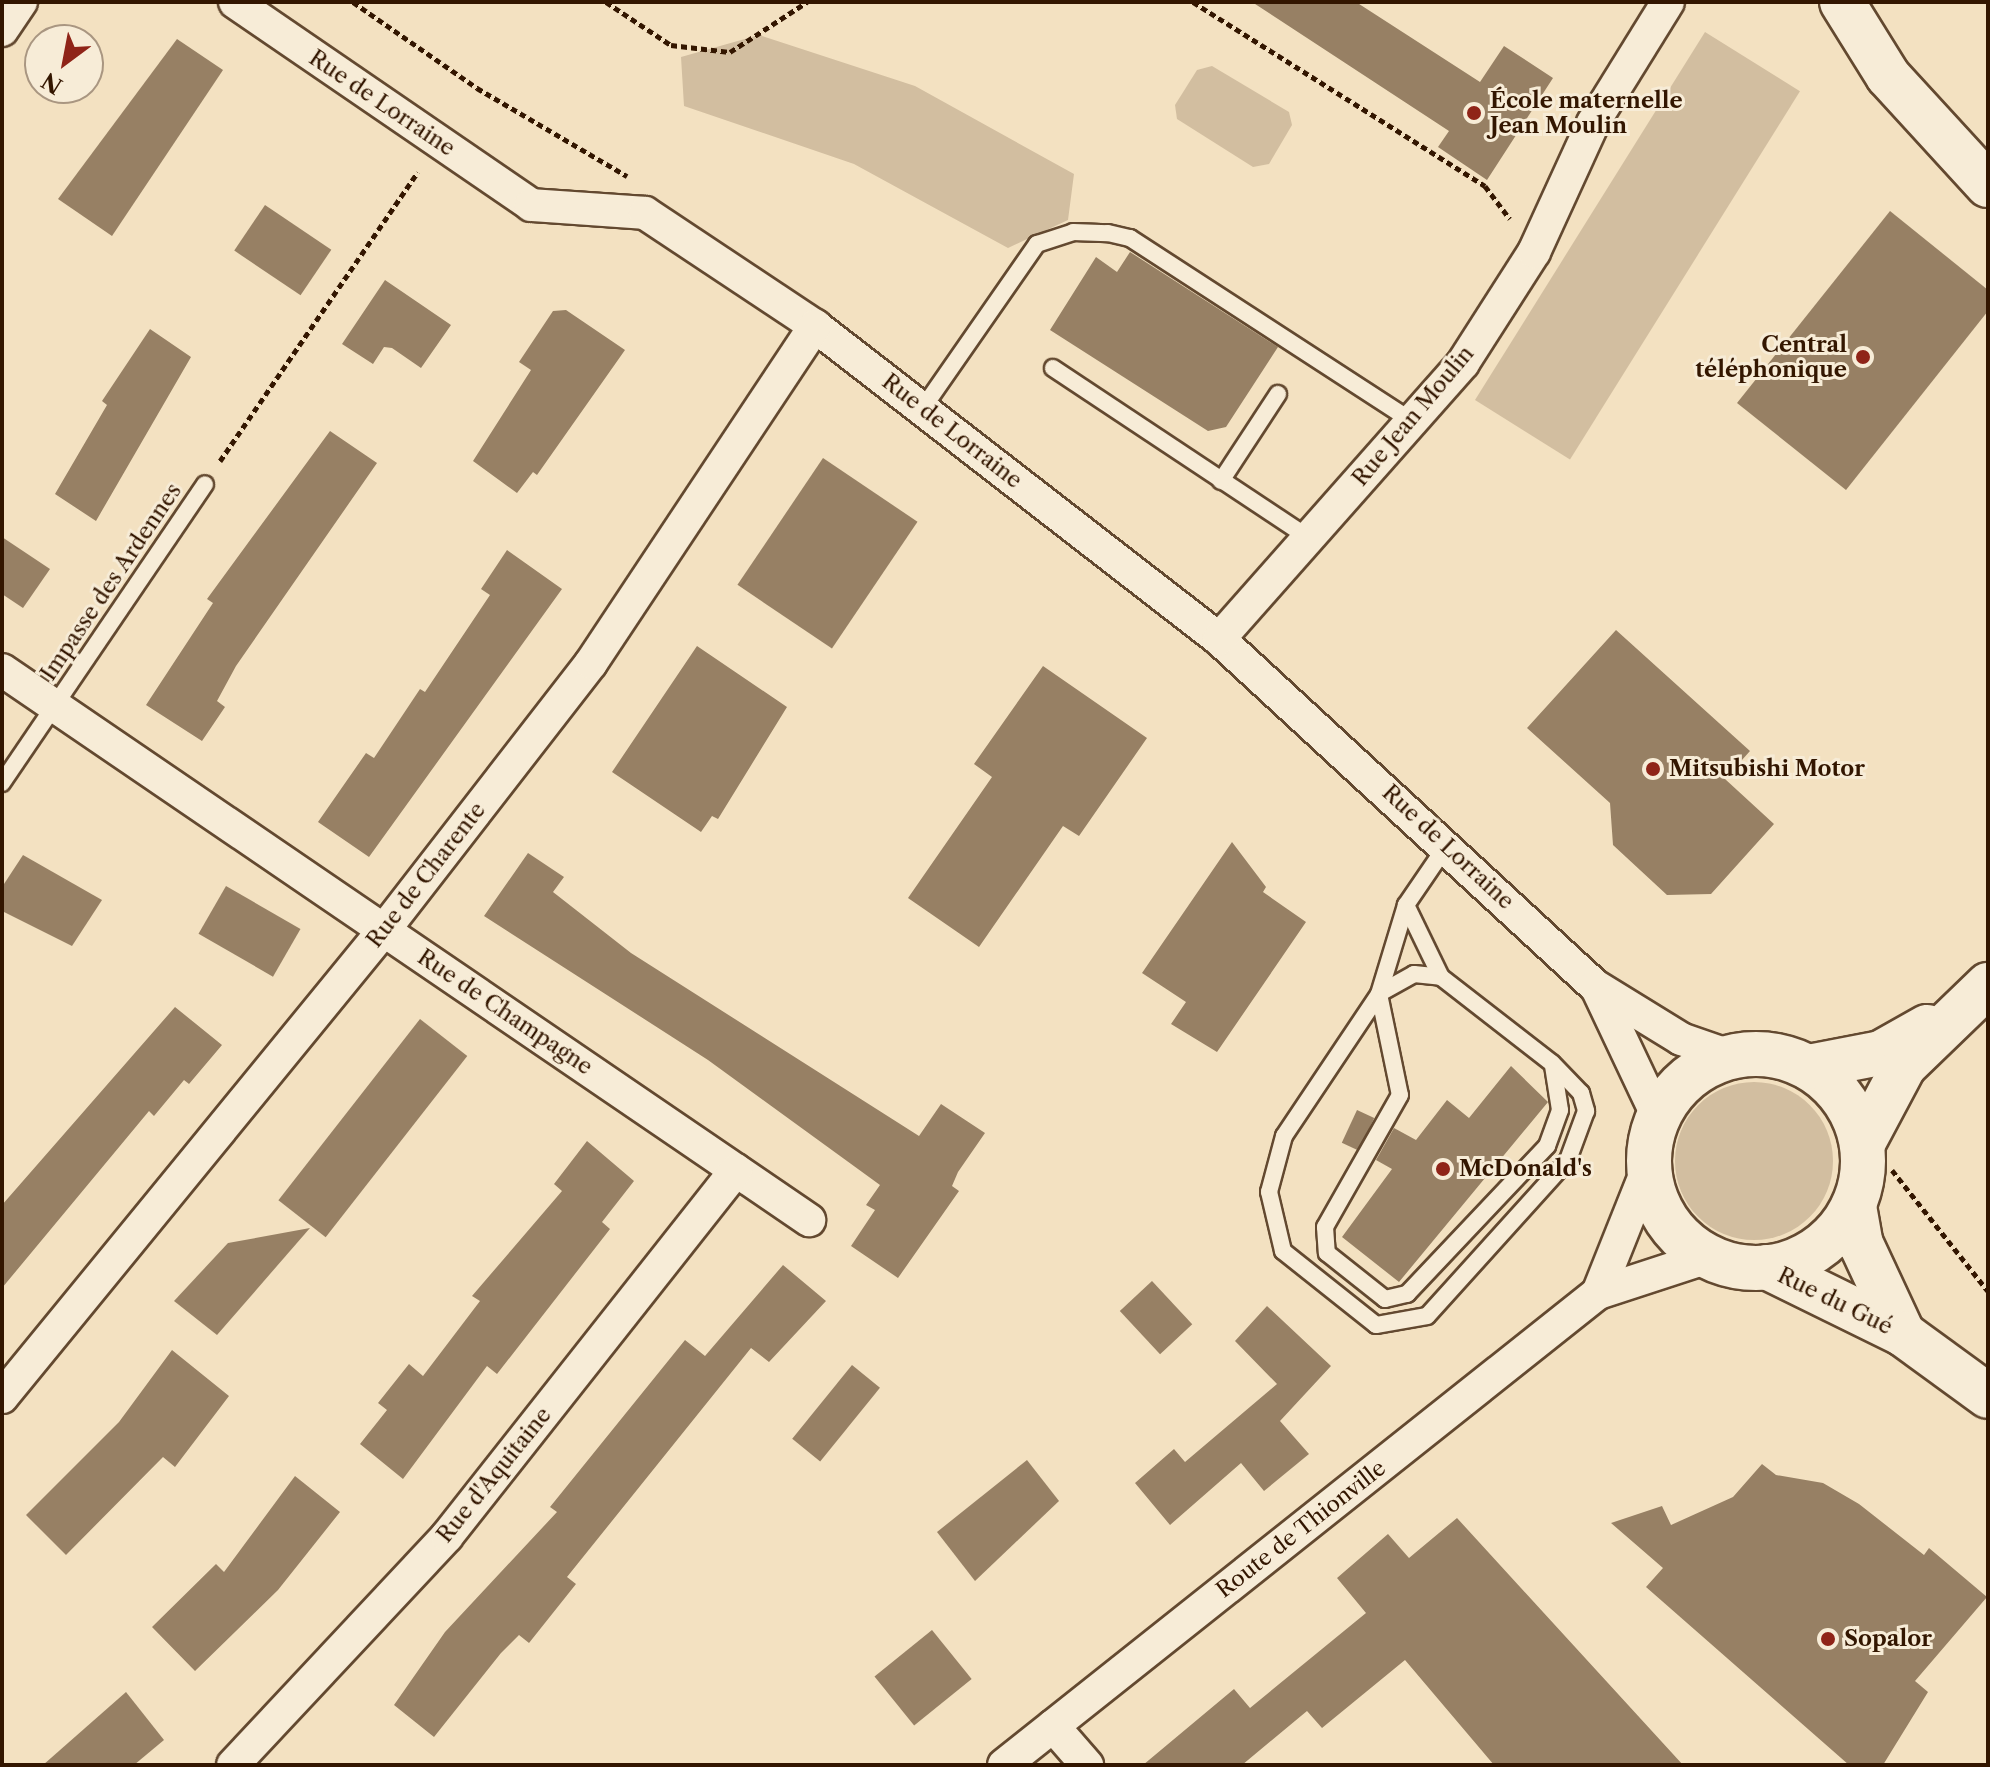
<!DOCTYPE html>
<html>
<head>
<meta charset="utf-8">
<style>
  body { margin:0 }
  #map { position:relative; width:1990px; height:1767px; overflow:hidden; background:#f3e1c1; font-family:"Libre Caslon Text",serif }
  div>[style] { position:absolute }
  .green>* { inset:0; background:#d2bea0; transform-origin:0 0 }
  .round { border-radius:50% }
  .building>* { inset:0; background:#978064; transform-origin:0 0 }
  .path>* { height:5px; margin-top:-2.5px; transform-origin:0; background:repeating-linear-gradient(90deg,#331600 0 6px,transparent 0 10px) }
  .roads { filter:drop-shadow(2px 0 #634930) drop-shadow(-2px 0 #634930) drop-shadow(0 2px #634930) drop-shadow(0 -2px #634930) }
  .lane>* { height:16px; margin:-8px; padding:0 8px; transform-origin:8px; border-radius:8px; background:#f7ecd7 }
  .street>* { height:32px; margin:-16px; padding:0 16px; transform-origin:16px; border-radius:16px; background:#f7ecd7 }
  .secondary>* { height:44px; margin:-22px; padding:0 22px; transform-origin:22px; border-radius:22px; background:#f7ecd7 }
  .secondary>.ring { margin:-22px; padding:0; box-sizing:content-box; background:none; border:44px solid #f7ecd7; border-radius:50% }
  .dots>* { width:22px; height:22px; translate:-50% -50%; box-sizing:border-box; border:4px solid #f7ecd7; border-radius:50% }
  span { translate:-50% -50%; white-space:nowrap; text-align:center; line-height:1.15; -webkit-text-stroke:6px #f7ecd7; paint-order:stroke }
  .poi-label { font-size:22px; color:#331600; font-weight:700 }
  .left { translate:0 -50%; text-align:left }
  .right { translate:-100% -50%; text-align:right }
  .street-label { font-size:22px; color:#331600 }
  .frame { position:absolute; inset:0; border:4px solid #331600; pointer-events:none }
  .north { position:absolute; left:24px; top:24px; width:80px; height:80px; box-sizing:border-box; background:#f7ecd7; border:2px solid #a99681; border-radius:50%; rotate:212deg; font-size:22px; font-weight:700; line-height:32px; text-align:center; color:#331600 }
  .north::after { content:''; display:block; margin:auto; width:28px; height:36px; background:#8f2418; clip-path:polygon(50% 0,100% 100%,50% 72%,0 100%) }
</style>
</head>
<body>
<div id="map">
  <div class="green">
    <i style="left:1705px;top:32px;width:112px;height:434px;rotate:32deg"></i>
    <i style="clip-path:polygon(759px 35px,915px 86px,1074px 174px,1068px 220px,1008px 248px,854px 164px,684px 106px,681px 57px)"></i>
    <i style="clip-path:polygon(1212px 66px,1289px 112px,1292px 125px,1269px 164px,1253px 167px,1177px 119px,1175px 105px,1197px 70px)"></i>
    <i class="round" style="left:1675px;top:1082px;width:158px;height:158px"></i>
  </div>
  <div class="building">
    <i style="clip-path:polygon(1252px 2px,1356px 2px,1480px 82px,1504px 46px,1553px 78px,1487px 180px,1438px 147px,1449px 131px)"></i>
    <i style="clip-path:polygon(177px 39px,223px 70px,112px 236px,58px 199px)"></i>
    <i style="left:265px;top:205px;width:80px;height:55px;rotate:34deg"></i>
    <i style="clip-path:polygon(1890px 211px,1988px 290px,1988px 311px,1846px 490px,1737px 403px)"></i>
    <i style="clip-path:polygon(1130px 252px,1278px 347px,1226px 427px,1208px 431px,1050px 330px,1096px 257px,1117px 272px)"></i>
    <i style="clip-path:polygon(385px 280px,451px 325px,421px 368px,392px 348px,384px 347px,373px 364px,342px 344px)"></i>
    <i style="clip-path:polygon(566px 310px,625px 350px,537px 475px,533px 472px,517px 493px,473px 461px,531px 370px,519px 362px,553px 311px)"></i>
    <i style="clip-path:polygon(150px 329px,191px 357px,96px 521px,55px 494px,107px 405px,102px 401px)"></i>
    <i style="clip-path:polygon(330px 431px,377px 463px,236px 666px,217px 701px,225px 707px,202px 741px,146px 705px,213px 603px,207px 599px)"></i>
    <i style="left:823px;top:458px;width:114px;height:153px;rotate:34deg"></i>
    <i style="clip-path:polygon(2px 537px,50px 569px,23px 608px,2px 594px)"></i>
    <i style="clip-path:polygon(507px 550px,562px 589px,369px 857px,318px 822px,366px 753px,374px 758px,420px 689px,425px 692px,490px 595px,481px 589px)"></i>
    <i style="clip-path:polygon(1616px 630px,1750px 751px,1725px 779px,1774px 824px,1711px 894px,1667px 895px,1613px 845px,1610px 803px,1527px 728px)"></i>
    <i style="clip-path:polygon(697px 646px,787px 707px,718px 819px,712px 816px,701px 832px,612px 772px)"></i>
    <i style="clip-path:polygon(1043px 666px,1147px 738px,1079px 836px,1063px 826px,979px 947px,908px 898px,992px 777px,974px 764px)"></i>
    <i style="clip-path:polygon(1232px 842px,1266px 887px,1263px 892px,1306px 922px,1217px 1052px,1171px 1024px,1186px 1002px,1142px 973px)"></i>
    <i style="clip-path:polygon(528px 853px,564px 877px,553px 892px,631px 953px,919px 1136px,941px 1104px,985px 1133px,958px 1172px,952px 1186px,959px 1191px,898px 1278px,851px 1246px,875px 1210px,866px 1205px,880px 1185px,708px 1060px,484px 916px)"></i>
    <i style="clip-path:polygon(23px 855px,102px 900px,72px 946px,2px 911px,2px 887px)"></i>
    <i style="left:226px;top:886px;width:86px;height:55px;rotate:30deg"></i>
    <i style="clip-path:polygon(175px 1007px,222px 1045px,189px 1084px,184px 1080px,154px 1116px,149px 1111px,2px 1288px,2px 1205px)"></i>
    <i style="left:420px;top:1019px;width:60px;height:230px;rotate:38deg"></i>
    <i style="clip-path:polygon(1511px 1066px,1548px 1102px,1399px 1282px,1342px 1237px,1392px 1169px,1376px 1160px,1394px 1128px,1416px 1140px,1447px 1100px,1469px 1118px)"></i>
    <i style="left:1357px;top:1110px;width:19px;height:36px;rotate:25deg"></i>
    <i style="clip-path:polygon(587px 1141px,634px 1181px,602px 1222px,610px 1229px,497px 1374px,487px 1366px,403px 1479px,360px 1444px,387px 1410px,378px 1403px,409px 1364px,423px 1376px,480px 1301px,472px 1296px,562px 1191px,554px 1184px)"></i>
    <i style="clip-path:polygon(310px 1228px,217px 1335px,174px 1301px,228px 1243px)"></i>
    <i style="clip-path:polygon(783px 1265px,826px 1301px,769px 1362px,751px 1348px,567px 1577px,576px 1584px,529px 1643px,519px 1635px,501px 1653px,434px 1737px,394px 1705px,445px 1632px,557px 1512px,550px 1507px,685px 1340px,705px 1356px)"></i>
    <i style="left:1152px;top:1281px;width:59px;height:44px;rotate:47deg"></i>
    <i style="clip-path:polygon(1267px 1306px,1331px 1366px,1280px 1421px,1309px 1454px,1264px 1491px,1241px 1463px,1170px 1525px,1135px 1483px,1174px 1449px,1185px 1462px,1277px 1384px,1235px 1341px)"></i>
    <i style="clip-path:polygon(172px 1350px,229px 1396px,175px 1467px,163px 1457px,66px 1555px,26px 1515px,119px 1422px)"></i>
    <i style="left:852px;top:1365px;width:36px;height:95px;rotate:39deg"></i>
    <i style="clip-path:polygon(1027px 1460px,1059px 1501px,975px 1581px,937px 1532px)"></i>
    <i style="clip-path:polygon(1762px 1464px,1776px 1475px,1823px 1483px,1859px 1504px,1924px 1555px,1929px 1548px,1987px 1597px,1915px 1681px,1928px 1692px,1883px 1765px,1849px 1765px,1646px 1587px,1663px 1568px,1611px 1523px,1662px 1506px,1671px 1525px,1733px 1497px)"></i>
    <i style="clip-path:polygon(295px 1476px,340px 1512px,278px 1590px,195px 1671px,152px 1627px,216px 1564px,224px 1572px)"></i>
    <i style="clip-path:polygon(1457px 1518px,1683px 1765px,1494px 1765px,1405px 1660px,1322px 1728px,1307px 1711px,1242px 1765px,1143px 1765px,1234px 1689px,1250px 1708px,1366px 1613px,1337px 1578px,1388px 1534px,1409px 1558px)"></i>
    <i style="left:932px;top:1630px;width:63px;height:74px;rotate:51deg"></i>
    <i style="clip-path:polygon(126px 1692px,164px 1740px,134px 1765px,43px 1765px)"></i>
  </div>
  <div class="path">
    <i style="left:353px;top:2px;width:151px;rotate:34.7deg"></i>
    <i style="left:477px;top:88px;width:174px;rotate:30.4deg"></i>
    <i style="left:606px;top:2px;width:78px;rotate:33.5deg"></i>
    <i style="left:671px;top:45px;width:59px;rotate:6.8deg"></i>
    <i style="left:730px;top:52px;width:92px;rotate:-33deg"></i>
    <i style="left:1193px;top:2px;width:345px;rotate:32.2deg"></i>
    <i style="left:1485px;top:186px;width:41px;rotate:52.9deg"></i>
    <i style="left:220px;top:461px;width:350px;rotate:-55.6deg"></i>
    <i style="left:1892px;top:1170px;width:154px;rotate:51.6deg"></i>
  </div>
  <div class="roads">
    <div class="lane">
      <i style="left:1053px;top:368px;width:305px;rotate:33.6deg"></i>
      <i style="left:923px;top:408px;width:200px;rotate:-55.2deg"></i>
      <i style="left:1037px;top:244px;width:38px;rotate:-18deg"></i>
      <i style="left:1073px;top:232px;width:35px;rotate:2deg"></i>
      <i style="left:1108px;top:233px;width:23px;rotate:13deg"></i>
      <i style="left:1130px;top:238px;width:336px;rotate:33deg"></i>
      <i style="left:1221px;top:481px;width:104px;rotate:-56.8deg"></i>
      <i style="left:2px;top:783px;width:361px;rotate:-55.8deg"></i>
      <i style="left:1406px;top:905px;width:80px;rotate:64.1deg"></i>
      <i style="left:1441px;top:977px;width:140px;rotate:37.8deg"></i>
      <i style="left:1552px;top:1063px;width:42px;rotate:46deg"></i>
      <i style="left:1581px;top:1093px;width:19px;rotate:74deg"></i>
      <i style="left:1586px;top:1111px;width:52px;rotate:110.2deg"></i>
      <i style="left:1568px;top:1160px;width:210px;rotate:132.1deg"></i>
      <i style="left:1427px;top:1316px;width:52px;rotate:170deg"></i>
      <i style="left:1376px;top:1325px;width:119px;rotate:-141.5deg"></i>
      <i style="left:1283px;top:1251px;width:61px;rotate:-103.3deg"></i>
      <i style="left:1269px;top:1192px;width:58px;rotate:-75deg"></i>
      <i style="left:1284px;top:1136px;width:171px;rotate:-56.2deg"></i>
      <i style="left:1379px;top:994px;width:93px;rotate:-73.1deg"></i>
      <i style="left:1406px;top:905px;width:73px;rotate:-55.7deg"></i>
      <i style="left:1380px;top:993px;width:39px;rotate:-29deg"></i>
      <i style="left:1414px;top:974px;width:27px;rotate:6deg"></i>
      <i style="left:1379px;top:994px;width:103px;rotate:78.3deg"></i>
      <i style="left:1400px;top:1095px;width:152px;rotate:119.6deg"></i>
      <i style="left:1325px;top:1227px;width:26px;rotate:86deg"></i>
      <i style="left:1327px;top:1253px;width:74px;rotate:38.4deg"></i>
      <i style="left:1385px;top:1299px;width:23px;rotate:-13deg"></i>
      <i style="left:1407px;top:1294px;width:204px;rotate:-46.6deg"></i>
      <i style="left:1547px;top:1146px;width:38px;rotate:-70deg"></i>
      <i style="left:1560px;top:1110px;width:45px;rotate:-99deg"></i>
    </div>
    <div class="street">
      <i style="left:235px;top:2px;width:359px;rotate:34.4deg"></i>
      <i style="left:531px;top:205px;width:114px;rotate:4deg"></i>
      <i style="left:645px;top:213px;width:204px;rotate:33.6deg"></i>
      <i style="left:815px;top:326px;width:511px;rotate:37.77deg"></i>
      <i style="left:1219px;top:639px;width:512px;rotate:42.7deg"></i>
      <i style="left:1595px;top:986px;width:101px;rotate:31.6deg"></i>
      <i style="left:1681px;top:1039px;width:55px;rotate:19.1deg"></i>
      <i style="left:2px;top:30px;width:34px;rotate:-56deg"></i>
      <i style="left:1219px;top:639px;width:368px;rotate:-48.5deg"></i>
      <i style="left:1463px;top:363px;width:132px;rotate:-57.4deg"></i>
      <i style="left:1534px;top:252px;width:142px;rotate:-65.4deg"></i>
      <i style="left:1593px;top:123px;width:142px;rotate:-58.2deg"></i>
      <i style="left:2px;top:670px;width:977px;rotate:34.28deg"></i>
      <i style="left:1597px;top:988px;width:143px;rotate:64.7deg"></i>
      <i style="left:1598px;top:1293px;width:135px;rotate:-68.2deg"></i>
      <i style="left:2px;top:1397px;width:603px;rotate:-50.72deg"></i>
      <i style="left:384px;top:930px;width:338px;rotate:-52.2deg"></i>
      <i style="left:591px;top:663px;width:405px;rotate:-56.4deg"></i>
      <i style="left:1053px;top:1726px;width:52px;rotate:48.9deg"></i>
      <i style="left:233px;top:1765px;width:313px;rotate:-46.9deg"></i>
      <i style="left:447px;top:1536px;width:466px;rotate:-51.7deg"></i>
      <i style="left:1004px;top:1765px;width:759px;rotate:-38.47deg"></i>
      <i style="left:1598px;top:1293px;width:116px;rotate:-18.1deg"></i>
    </div>
    <div class="secondary">
      <i style="left:1842px;top:2px;width:87px;rotate:58.1deg"></i>
      <i style="left:1888px;top:76px;width:148px;rotate:47.5deg"></i>
      <i class="ring" style="left:1649px;top:1054px;width:170px;height:170px"></i>
      <i style="left:1808px;top:1067px;width:74px;rotate:-10.9deg"></i>
      <i style="left:1881px;top:1053px;width:53px;rotate:-29.5deg"></i>
      <i style="left:1863px;top:1143px;width:87px;rotate:-62deg"></i>
      <i style="left:1904px;top:1066px;width:117px;rotate:-44deg"></i>
      <i style="left:1854px;top:1206px;width:39px;rotate:80deg"></i>
      <i style="left:1861px;top:1244px;width:99px;rotate:65deg"></i>
      <i style="left:1767px;top:1267px;width:152px;rotate:26.2deg"></i>
      <i style="left:1903px;top:1334px;width:105px;rotate:36.1deg"></i>
    </div>
  </div>
  <div class="dots">
    <i style="left:1474px;top:113px;background:#8f2418"></i>
    <i style="left:1863px;top:357px;background:#8f2418"></i>
    <i style="left:1653px;top:769px;background:#8f2418"></i>
    <i style="left:1443px;top:1169px;background:#8f2418"></i>
    <i style="left:1828px;top:1639px;background:#8f2418"></i>
  </div>
  <div class="poi-label">
    <span class="left" style="left:1490px;top:113px">École maternelle<br>Jean Moulin</span>
    <span class="right" style="left:1847px;top:357px">Central<br>téléphonique</span>
    <span class="left" style="left:1669px;top:769px">Mitsubishi Motor</span>
    <span class="left" style="left:1459px;top:1169px">McDonald's</span>
    <span class="left" style="left:1844px;top:1639px">Sopalor</span>
  </div>
  <div class="street-label">
    <span style="left:382px;top:103px;rotate:34deg">Rue de Lorraine</span>
    <span style="left:1413px;top:416px;rotate:-50deg">Rue Jean Moulin</span>
    <span style="left:952px;top:431px;rotate:38deg">Rue de Lorraine</span>
    <span style="left:111px;top:582px;rotate:-56deg">Impasse des Ardennes</span>
    <span style="left:1448px;top:847px;rotate:43deg">Rue de Lorraine</span>
    <span style="left:426px;top:875px;rotate:-52deg">Rue de Charente</span>
    <span style="left:505px;top:1012px;rotate:34deg">Rue de Champagne</span>
    <span style="left:1835px;top:1301px;rotate:26deg">Rue du Gué</span>
    <span style="left:494px;top:1475px;rotate:-51deg">Rue d'Aquitaine</span>
    <span style="left:1301px;top:1529px;rotate:-38deg">Route de Thionville</span>
  </div>
  <div class="frame"></div>
  <div class="north">N</div>
</div>
</body>
</html>
